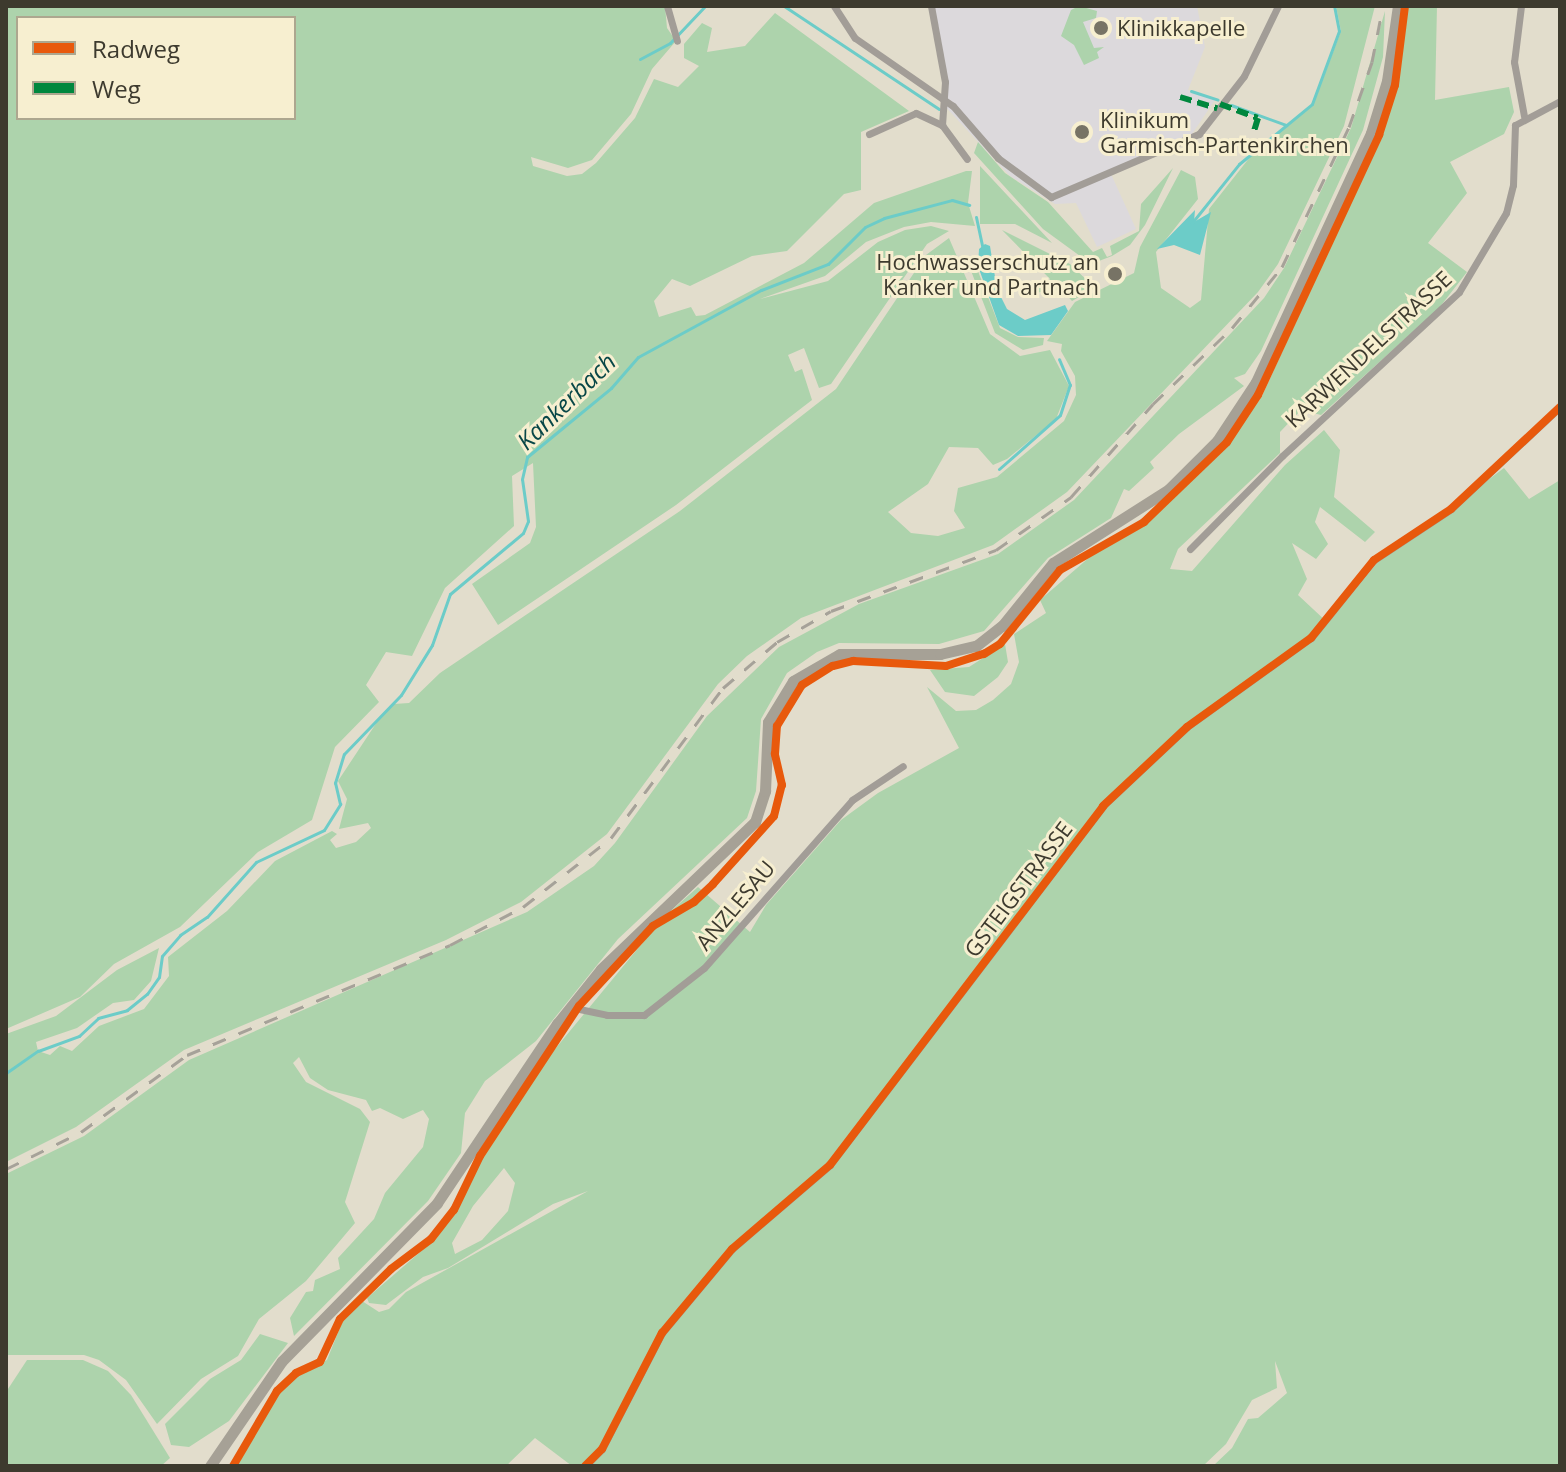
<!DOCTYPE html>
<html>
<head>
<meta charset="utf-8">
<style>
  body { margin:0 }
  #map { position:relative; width:1566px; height:1472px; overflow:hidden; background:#e2ddcc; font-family:"Open Sans",sans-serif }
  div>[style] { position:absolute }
  .medical>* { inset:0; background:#dcd9dc }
  .green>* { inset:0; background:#add3ac }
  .water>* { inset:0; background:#6cccc8 }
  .stream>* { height:3px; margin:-1.5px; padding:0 1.5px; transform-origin:1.5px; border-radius:1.5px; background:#6cccc8 }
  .street>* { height:7px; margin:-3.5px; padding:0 3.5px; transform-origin:3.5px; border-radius:3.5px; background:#a29d97 }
  .primary>* { height:11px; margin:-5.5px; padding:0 5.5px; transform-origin:5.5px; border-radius:5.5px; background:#a6a196 }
  .rail>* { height:3px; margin-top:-1.5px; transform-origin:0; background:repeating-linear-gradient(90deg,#a6a299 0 14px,transparent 0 28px) }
  .quiet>* { height:6px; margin-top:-3px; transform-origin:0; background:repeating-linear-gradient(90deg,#00873e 0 12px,transparent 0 18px) }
  .cycleway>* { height:8px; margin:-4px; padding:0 4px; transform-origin:4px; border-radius:4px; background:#e8590c }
  .dots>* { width:22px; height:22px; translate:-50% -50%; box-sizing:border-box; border:4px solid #f7efd0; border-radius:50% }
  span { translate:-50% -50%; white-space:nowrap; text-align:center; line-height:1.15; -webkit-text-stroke:6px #f7efd0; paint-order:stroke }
  .poi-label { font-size:22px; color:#3d3a2e }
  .left { translate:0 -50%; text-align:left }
  .right { translate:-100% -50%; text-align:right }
  .street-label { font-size:22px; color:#3d3a2e }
  .water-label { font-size:24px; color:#084747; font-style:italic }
  .frame { position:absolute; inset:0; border:8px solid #3d3a2e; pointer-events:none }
  .legend { position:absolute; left:16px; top:16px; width:280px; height:104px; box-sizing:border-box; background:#f7efd0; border:2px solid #ada78f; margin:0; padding:10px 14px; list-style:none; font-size:24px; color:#3d3a2e }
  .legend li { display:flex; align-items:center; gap:16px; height:40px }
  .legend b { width:40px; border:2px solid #ada78f }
</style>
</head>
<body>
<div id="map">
  <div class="medical">
    <i style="clip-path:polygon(931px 6px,1197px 6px,1205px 47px,1188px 90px,1215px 100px,1190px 137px,1111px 174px,1136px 229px,1097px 247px,1076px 203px,1055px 204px,1010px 176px,940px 101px,945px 82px)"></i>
  </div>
  <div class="green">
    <i style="clip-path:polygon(evenodd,6px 6px,665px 6px,667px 28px,676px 41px,652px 69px,631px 114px,592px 160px,568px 168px,531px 157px,533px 166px,567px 176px,582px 174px,596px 163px,635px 118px,654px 79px,678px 87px,699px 66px,684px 58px,684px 44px,702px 23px,712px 28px,707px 52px,745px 46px,775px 13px,909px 111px,861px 132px,861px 190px,844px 194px,787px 251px,752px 256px,690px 286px,672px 279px,654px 301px,659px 317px,691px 307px,696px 316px,705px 315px,804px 263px,874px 203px,966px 171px,972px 171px,968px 203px,975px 226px,931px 222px,904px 227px,866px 242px,825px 276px,760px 299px,828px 281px,878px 242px,905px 230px,931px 226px,949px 231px,927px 244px,831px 384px,819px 388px,804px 348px,788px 355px,795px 372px,802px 369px,812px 400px,676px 505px,498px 625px,472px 584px,530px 543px,536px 527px,533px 463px,512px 476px,514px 526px,445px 588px,412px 656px,386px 652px,366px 685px,379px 702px,335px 747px,312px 820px,258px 852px,180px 927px,114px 964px,80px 997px,6px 1029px,6px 6px,18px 18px,294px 18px,294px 118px,18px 118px,18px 18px)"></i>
    <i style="clip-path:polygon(1079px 6px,1097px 11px,1096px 18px,1083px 22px,1094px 48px,1104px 47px,1097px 52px,1099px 58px,1084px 65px,1074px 45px,1061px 36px,1071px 10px)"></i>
    <i style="clip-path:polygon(1336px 6px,1375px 6px,1344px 126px,1278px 264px,1258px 292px,1067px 492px,993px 545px,801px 618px,747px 656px,718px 684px,607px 834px,521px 902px,446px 940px,184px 1050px,76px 1127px,6px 1162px,6px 1034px,56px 1016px,117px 970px,159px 948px,151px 981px,134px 1000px,113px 1003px,77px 1028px,36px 1042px,38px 1051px,50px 1055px,60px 1046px,72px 1051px,99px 1026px,144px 1009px,169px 976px,168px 957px,227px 911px,275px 861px,332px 831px,337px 834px,330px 840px,336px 848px,356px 842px,371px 828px,368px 823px,339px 829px,347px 799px,338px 781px,379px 719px,394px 704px,409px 703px,440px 673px,680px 511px,836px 389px,926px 255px,949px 238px,990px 334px,1020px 356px,1050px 350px,1069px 386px,1056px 419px,1007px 459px,993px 465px,978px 448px,949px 447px,928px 484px,888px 512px,911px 533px,938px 536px,965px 528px,954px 511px,958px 488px,997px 477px,1064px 421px,1076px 395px,1075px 376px,1061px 351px,1062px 344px,1047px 341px,1075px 302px,1134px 273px,1140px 247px,1181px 170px,1195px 177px,1198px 199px,1156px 252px,1161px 288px,1190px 308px,1201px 300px,1209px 209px,1254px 152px,1313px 105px,1341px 31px)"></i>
    <i style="clip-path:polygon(evenodd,1407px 6px,1437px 6px,1435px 100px,1509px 87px,1514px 112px,1504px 134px,1450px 162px,1467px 193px,1428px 243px,1467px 272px,1439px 308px,1321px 415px,1301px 410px,1280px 432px,1280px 453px,1178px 549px,1170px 569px,1192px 571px,1285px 465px,1324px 430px,1340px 450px,1334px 497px,1375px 532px,1365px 542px,1320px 507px,1315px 522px,1328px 544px,1316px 559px,1292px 543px,1307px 579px,1298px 595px,1328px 623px,1377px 563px,1504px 468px,1529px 499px,1560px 480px,1560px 1466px,1213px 1466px,1232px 1448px,1248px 1419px,1258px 1418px,1287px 1393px,1275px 1361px,1277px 1388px,1252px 1400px,1226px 1444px,1203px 1466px,572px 1466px,535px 1438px,506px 1466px,237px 1466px,279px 1392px,294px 1377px,327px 1360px,343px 1320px,362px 1301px,379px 1312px,389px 1309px,406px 1292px,588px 1191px,553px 1204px,448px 1268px,423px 1277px,386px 1305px,369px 1303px,367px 1298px,433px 1241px,456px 1212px,483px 1157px,551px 1054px,663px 918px,698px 887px,750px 932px,766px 905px,841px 820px,878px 793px,959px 748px,927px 687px,956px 711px,976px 710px,993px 700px,1011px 684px,1019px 662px,1014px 634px,1046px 613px,1040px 600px,1091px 556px,1146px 525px,1229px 443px,1262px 396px,1381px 136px,1397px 85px,1407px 6px,504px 1168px,515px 1183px,508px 1211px,482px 1240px,455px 1254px,452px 1243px,473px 1206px,504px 1168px)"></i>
    <i style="clip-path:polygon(1385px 11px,1383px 57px,1363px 130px,1261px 351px,1245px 374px,1234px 378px,1244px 386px,1179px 434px,1150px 462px,1154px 468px,1129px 491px,1124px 489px,1111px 518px,1048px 558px,984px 631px,939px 644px,839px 643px,817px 652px,787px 673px,761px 719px,756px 791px,747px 818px,618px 939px,536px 1041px,485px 1081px,465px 1113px,461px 1153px,428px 1201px,294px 1336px,290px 1318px,306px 1292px,313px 1291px,315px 1280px,340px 1269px,338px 1258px,374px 1219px,385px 1193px,423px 1147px,429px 1119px,423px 1110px,403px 1119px,380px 1108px,372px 1111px,366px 1100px,328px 1090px,310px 1078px,299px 1057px,293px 1063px,306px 1082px,360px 1109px,370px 1122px,345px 1202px,355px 1223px,306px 1281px,259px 1319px,238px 1356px,201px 1379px,157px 1424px,126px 1380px,99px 1360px,84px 1355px,6px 1355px,6px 1174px,84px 1136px,189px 1060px,527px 912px,594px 866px,615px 843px,707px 716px,779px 647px,859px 604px,998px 554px,1074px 500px,1264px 298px,1284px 268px,1351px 128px)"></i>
    <i style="clip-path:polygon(978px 142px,1005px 173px,1048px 202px,1093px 252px,1102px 248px,1107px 257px,1112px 255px,1110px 246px,1139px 231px,1141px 204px,1173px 168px,1145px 225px,1130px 245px,1112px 256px,1091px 264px,1043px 229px,974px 153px)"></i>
    <i style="clip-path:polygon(980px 166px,1052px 243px,1015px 224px,980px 224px)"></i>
    <i style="clip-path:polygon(1002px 230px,1070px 264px,1095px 288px,1072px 301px,1062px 290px,1031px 293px,1032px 280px,1044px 287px,1050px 279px)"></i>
    <i style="clip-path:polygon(968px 263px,976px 266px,1000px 328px,1018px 337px,1044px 338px,1043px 345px,1023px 350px,995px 333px)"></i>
    <i style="clip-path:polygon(1005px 644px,1008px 662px,998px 677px,974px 696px,945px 692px,930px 670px,969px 667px)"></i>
    <i style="clip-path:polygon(260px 1334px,288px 1343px,229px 1421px,189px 1447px,171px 1445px,165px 1424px,210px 1379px,241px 1360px)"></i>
    <i style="clip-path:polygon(27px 1360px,83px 1360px,108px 1371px,131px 1395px,170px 1458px,161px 1466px,6px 1466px,6px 1392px)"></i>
  </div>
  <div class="water">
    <i style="clip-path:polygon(1195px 210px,1194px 222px,1211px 212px,1200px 255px,1174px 245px,1157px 249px)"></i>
    <i style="clip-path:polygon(985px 244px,990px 246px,997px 289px,1007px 309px,1025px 320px,1065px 305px,1068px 311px,1051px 335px,1018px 336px,999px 325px,978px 266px,979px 249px)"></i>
  </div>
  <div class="stream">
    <i style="left:784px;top:6px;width:186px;rotate:33.6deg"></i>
    <i style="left:640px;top:59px;width:34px;rotate:-28deg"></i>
    <i style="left:670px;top:43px;width:51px;rotate:-46.6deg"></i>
    <i style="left:1191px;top:91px;width:28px;rotate:18deg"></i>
    <i style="left:1231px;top:105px;width:59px;rotate:20deg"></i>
    <i style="left:976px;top:217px;width:33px;rotate:78deg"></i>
    <i style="left:1191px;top:224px;width:77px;rotate:-51.3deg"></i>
    <i style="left:1239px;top:164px;width:94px;rotate:-39.4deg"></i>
    <i style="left:1312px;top:104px;width:78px;rotate:-69.7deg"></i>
    <i style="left:1339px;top:31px;width:25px;rotate:-101deg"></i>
    <i style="left:999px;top:469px;width:81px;rotate:-41.5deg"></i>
    <i style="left:1060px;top:415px;width:32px;rotate:-72deg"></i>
    <i style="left:1070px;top:385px;width:28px;rotate:-113deg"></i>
    <i style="left:6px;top:1073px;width:39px;rotate:-35deg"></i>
    <i style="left:38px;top:1051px;width:44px;rotate:-20.1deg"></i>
    <i style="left:79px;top:1036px;width:26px;rotate:-43deg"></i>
    <i style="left:98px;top:1018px;width:30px;rotate:-15deg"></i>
    <i style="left:127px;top:1010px;width:26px;rotate:-39deg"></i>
    <i style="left:147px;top:994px;width:21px;rotate:-55deg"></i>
    <i style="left:159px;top:977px;width:21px;rotate:-82deg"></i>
    <i style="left:162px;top:956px;width:28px;rotate:-49deg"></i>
    <i style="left:180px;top:935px;width:32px;rotate:-34deg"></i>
    <i style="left:207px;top:917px;width:74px;rotate:-48.3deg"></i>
    <i style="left:256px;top:862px;width:75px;rotate:-25.2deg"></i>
    <i style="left:324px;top:830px;width:31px;rotate:-58deg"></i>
    <i style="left:340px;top:804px;width:22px;rotate:-103deg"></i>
    <i style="left:335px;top:783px;width:30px;rotate:-73deg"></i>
    <i style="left:344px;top:754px;width:82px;rotate:-46deg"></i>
    <i style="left:401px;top:695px;width:59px;rotate:-58.2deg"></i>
    <i style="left:432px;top:645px;width:54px;rotate:-70.6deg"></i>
    <i style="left:450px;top:594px;width:95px;rotate:-39.9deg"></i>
    <i style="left:523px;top:533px;width:13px;rotate:-67deg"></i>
    <i style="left:528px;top:521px;width:42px;rotate:-98.1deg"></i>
    <i style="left:522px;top:479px;width:23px;rotate:-77deg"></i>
    <i style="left:527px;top:457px;width:109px;rotate:-39.4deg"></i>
    <i style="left:611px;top:388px;width:41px;rotate:-48.9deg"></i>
    <i style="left:638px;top:357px;width:140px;rotate:-28.6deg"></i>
    <i style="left:761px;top:290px;width:72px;rotate:-21.2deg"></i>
    <i style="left:828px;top:264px;width:52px;rotate:-45deg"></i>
    <i style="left:865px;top:227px;width:21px;rotate:-25deg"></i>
    <i style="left:884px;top:218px;width:70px;rotate:-14.8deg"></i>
    <i style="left:952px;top:200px;width:18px;rotate:16deg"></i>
  </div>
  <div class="street">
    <i style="left:667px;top:6px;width:36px;rotate:74deg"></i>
    <i style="left:834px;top:6px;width:38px;rotate:57deg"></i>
    <i style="left:855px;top:38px;width:119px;rotate:34.8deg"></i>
    <i style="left:953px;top:106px;width:69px;rotate:49.1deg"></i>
    <i style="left:998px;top:158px;width:66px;rotate:36.3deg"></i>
    <i style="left:1051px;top:197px;width:161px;rotate:-23.1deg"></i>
    <i style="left:1199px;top:134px;width:73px;rotate:-52.2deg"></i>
    <i style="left:1244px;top:76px;width:78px;rotate:-64.1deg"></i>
    <i style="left:931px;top:6px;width:77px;rotate:79.6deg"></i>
    <i style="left:945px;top:82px;width:43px;rotate:94deg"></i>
    <i style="left:942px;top:125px;width:42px;rotate:53.7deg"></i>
    <i style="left:1521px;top:6px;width:56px;rotate:97.1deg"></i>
    <i style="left:1514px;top:62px;width:55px;rotate:79.5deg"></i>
    <i style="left:869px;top:134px;width:51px;rotate:-24.1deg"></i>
    <i style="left:916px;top:113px;width:29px;rotate:25deg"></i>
    <i style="left:1190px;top:549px;width:131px;rotate:-45.3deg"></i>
    <i style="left:1282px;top:456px;width:241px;rotate:-42.8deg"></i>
    <i style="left:1459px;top:292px;width:92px;rotate:-59.3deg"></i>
    <i style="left:1506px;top:213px;width:29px;rotate:-76deg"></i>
    <i style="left:1513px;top:185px;width:60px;rotate:-88.1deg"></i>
    <i style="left:1515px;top:125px;width:51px;rotate:-28.1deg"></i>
    <i style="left:570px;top:1007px;width:38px;rotate:12deg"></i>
    <i style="left:607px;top:1015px;width:37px"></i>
    <i style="left:644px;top:1015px;width:76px;rotate:-38.1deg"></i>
    <i style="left:704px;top:968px;width:224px;rotate:-48.6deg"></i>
    <i style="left:852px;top:800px;width:61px;rotate:-33.7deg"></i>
    <i style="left:585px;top:1466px;width:24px;rotate:-45deg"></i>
    <i style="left:602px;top:1449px;width:131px;rotate:-62.7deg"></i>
    <i style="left:662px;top:1333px;width:109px;rotate:-50.2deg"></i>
    <i style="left:732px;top:1249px;width:129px;rotate:-40.6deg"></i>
    <i style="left:830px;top:1165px;width:451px;rotate:-52.7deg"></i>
    <i style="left:1103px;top:806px;width:115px;rotate:-43.2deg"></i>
    <i style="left:1187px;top:727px;width:153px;rotate:-35.7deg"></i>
    <i style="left:1311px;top:638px;width:100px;rotate:-51.1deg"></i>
    <i style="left:1374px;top:560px;width:92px;rotate:-33.5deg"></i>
    <i style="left:1451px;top:509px;width:149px;rotate:-43.1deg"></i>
  </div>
  <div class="primary">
    <i style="left:210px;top:1466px;width:127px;rotate:-55.6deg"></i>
    <i style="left:282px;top:1361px;width:221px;rotate:-45.5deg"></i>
    <i style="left:437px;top:1203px;width:216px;rotate:-56.2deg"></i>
    <i style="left:557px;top:1024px;width:70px;rotate:-51.3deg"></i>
    <i style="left:601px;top:969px;width:213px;rotate:-43.7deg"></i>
    <i style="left:755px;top:822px;width:33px;rotate:-72deg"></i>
    <i style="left:765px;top:791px;width:69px;rotate:-87.5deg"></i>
    <i style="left:768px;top:722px;width:48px;rotate:-58.6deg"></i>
    <i style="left:793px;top:681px;width:54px;rotate:-29.9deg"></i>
    <i style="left:840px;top:654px;width:100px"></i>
    <i style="left:940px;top:654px;width:37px;rotate:-13deg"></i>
    <i style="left:976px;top:646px;width:33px;rotate:-38deg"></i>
    <i style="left:1002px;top:626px;width:81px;rotate:-51deg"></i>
    <i style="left:1053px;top:563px;width:138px;rotate:-32.5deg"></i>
    <i style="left:1169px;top:489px;width:68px;rotate:-45deg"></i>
    <i style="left:1217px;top:441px;width:71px;rotate:-56.5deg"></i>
    <i style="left:1256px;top:382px;width:274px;rotate:-65.2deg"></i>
    <i style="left:1371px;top:133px;width:54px;rotate:-72.9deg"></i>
    <i style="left:1387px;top:81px;width:76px;rotate:-81.7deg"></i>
  </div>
  <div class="rail">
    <i style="left:6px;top:1169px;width:84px;rotate:-26.3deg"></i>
    <i style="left:81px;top:1132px;width:131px;rotate:-36deg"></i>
    <i style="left:187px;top:1055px;width:285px;rotate:-22.7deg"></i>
    <i style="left:450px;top:945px;width:82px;rotate:-27.5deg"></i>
    <i style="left:523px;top:907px;width:112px;rotate:-38.1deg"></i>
    <i style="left:611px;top:838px;width:187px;rotate:-53.3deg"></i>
    <i style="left:723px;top:688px;width:71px;rotate:-40.4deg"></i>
    <i style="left:777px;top:642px;width:62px;rotate:-29.9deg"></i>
    <i style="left:831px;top:611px;width:176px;rotate:-20.3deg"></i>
    <i style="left:996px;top:550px;width:92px;rotate:-35.2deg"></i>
    <i style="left:1071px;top:497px;width:124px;rotate:-48.6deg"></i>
    <i style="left:1153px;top:404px;width:110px;rotate:-43.9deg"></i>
    <i style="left:1232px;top:328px;width:79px;rotate:-50.7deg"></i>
    <i style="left:1282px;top:267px;width:155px;rotate:-64.4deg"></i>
    <i style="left:1349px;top:127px;width:69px;rotate:-70.5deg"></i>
    <i style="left:1372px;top:62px;width:57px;rotate:-78.9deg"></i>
  </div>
  <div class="quiet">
    <i style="left:1180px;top:97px;width:39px;rotate:17deg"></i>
    <i style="left:1220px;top:104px;width:40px;rotate:20.2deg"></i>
    <i style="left:1258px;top:118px;width:17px;rotate:107deg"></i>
  </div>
  <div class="cycleway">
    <i style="left:233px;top:1466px;width:87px;rotate:-59.6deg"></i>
    <i style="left:277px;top:1391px;width:26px;rotate:-43deg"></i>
    <i style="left:296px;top:1373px;width:26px;rotate:-25deg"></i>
    <i style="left:320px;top:1362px;width:47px;rotate:-65.1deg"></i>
    <i style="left:340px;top:1319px;width:71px;rotate:-44.4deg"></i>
    <i style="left:391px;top:1269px;width:50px;rotate:-36.9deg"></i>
    <i style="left:431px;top:1239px;width:37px;rotate:-52deg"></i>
    <i style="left:454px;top:1210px;width:60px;rotate:-64.3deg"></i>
    <i style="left:480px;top:1156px;width:180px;rotate:-56.6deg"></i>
    <i style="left:579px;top:1006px;width:109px;rotate:-47.2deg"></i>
    <i style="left:653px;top:926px;width:48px;rotate:-30.3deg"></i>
    <i style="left:694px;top:902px;width:26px;rotate:-43deg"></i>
    <i style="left:713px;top:884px;width:91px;rotate:-48.1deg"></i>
    <i style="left:774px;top:816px;width:32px;rotate:-76deg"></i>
    <i style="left:782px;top:785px;width:32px;rotate:-103deg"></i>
    <i style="left:775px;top:754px;width:28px;rotate:-86deg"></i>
    <i style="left:777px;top:726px;width:48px;rotate:-58.6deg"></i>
    <i style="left:802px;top:685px;width:36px;rotate:-32deg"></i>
    <i style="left:833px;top:666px;width:21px;rotate:-14deg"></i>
    <i style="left:853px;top:661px;width:93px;rotate:3.1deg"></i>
    <i style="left:946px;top:666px;width:40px;rotate:-18deg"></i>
    <i style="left:984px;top:654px;width:19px;rotate:-32deg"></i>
    <i style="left:1000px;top:644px;width:95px;rotate:-51deg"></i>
    <i style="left:1060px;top:570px;width:97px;rotate:-29.7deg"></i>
    <i style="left:1144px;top:522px;width:115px;rotate:-43.9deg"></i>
    <i style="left:1227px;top:442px;width:56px;rotate:-56.6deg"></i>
    <i style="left:1258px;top:395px;width:287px;rotate:-65deg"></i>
    <i style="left:1379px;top:135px;width:52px;rotate:-72.3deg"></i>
    <i style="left:1395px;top:85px;width:80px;rotate:-82.8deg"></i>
    <i style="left:585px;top:1466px;width:24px;rotate:-45deg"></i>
    <i style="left:602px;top:1449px;width:131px;rotate:-62.7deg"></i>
    <i style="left:662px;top:1333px;width:109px;rotate:-50.2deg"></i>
    <i style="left:732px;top:1249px;width:129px;rotate:-40.6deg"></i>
    <i style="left:830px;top:1165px;width:451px;rotate:-52.7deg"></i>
    <i style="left:1103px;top:806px;width:115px;rotate:-43.2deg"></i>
    <i style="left:1187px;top:727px;width:153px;rotate:-35.7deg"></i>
    <i style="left:1311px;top:638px;width:100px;rotate:-51.1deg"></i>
    <i style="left:1374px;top:560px;width:92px;rotate:-33.5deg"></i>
    <i style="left:1451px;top:509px;width:149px;rotate:-43.1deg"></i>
  </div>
  <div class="dots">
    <i style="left:1101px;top:28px;background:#777365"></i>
    <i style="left:1082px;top:132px;background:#777365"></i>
    <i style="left:1115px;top:274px;background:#777365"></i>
  </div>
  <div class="poi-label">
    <span class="left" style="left:1117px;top:28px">Klinikkapelle</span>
    <span class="left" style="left:1100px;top:132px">Klinikum<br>Garmisch-Partenkirchen</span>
    <span class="right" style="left:1099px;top:274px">Hochwasserschutz an<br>Kanker und Partnach</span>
  </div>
  <div class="street-label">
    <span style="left:1368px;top:349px;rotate:-43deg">KARWENDELSTRASSE</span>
    <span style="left:1018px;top:889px;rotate:-53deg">GSTEIGSTRASSE</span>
    <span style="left:735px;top:905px;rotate:-50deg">ANZLESAU</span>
  </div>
  <div class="water-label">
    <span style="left:566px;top:401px;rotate:-44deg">Kankerbach</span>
  </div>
  <div class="frame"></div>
  <ul class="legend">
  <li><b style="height:10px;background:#e8590c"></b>Radweg</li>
  <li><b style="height:10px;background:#00873e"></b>Weg</li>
  </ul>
</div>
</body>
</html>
